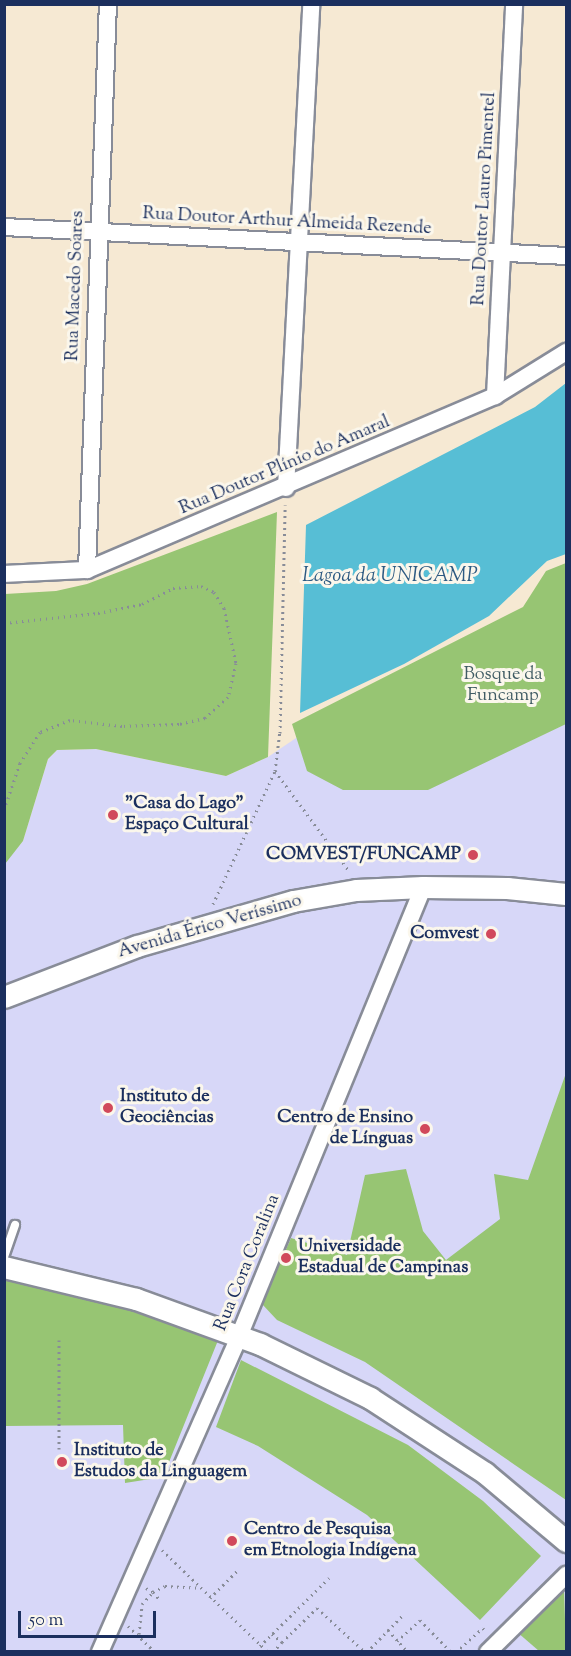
<!DOCTYPE html>
<html>
<head>
<meta charset="utf-8">
<style>
  body { margin:0 }
  #map { position:relative; width:571px; height:1656px; overflow:hidden; background:#f6e9d3; font-family:"Sorts Mill Goudy",serif }
  div>[style] { position:absolute }
  .built>* { inset:0; background:#d7d7f8 }
  .green>* { inset:0; background:#97c573 }
  .water>* { inset:0; background:#57bed5 }
  .path>* { height:3px; margin-top:-1.5px; transform-origin:0; background:repeating-linear-gradient(90deg,#888c98 0 1.5px,transparent 0 6px) }
  .roads { filter:drop-shadow(2px 0 #888c98) drop-shadow(-2px 0 #888c98) drop-shadow(0 2px #888c98) drop-shadow(0 -2px #888c98) }
  .service>* { height:8px; margin:-4px; padding:0 4px; transform-origin:4px; border-radius:4px; background:#fff }
  .minor>* { height:16px; margin:-8px; padding:0 8px; transform-origin:8px; border-radius:8px; background:#fff }
  .tertiary>* { height:21px; margin:-10.5px; padding:0 10.5px; transform-origin:10.5px; border-radius:10.5px; background:#fff }
  .dots>* { width:16px; height:16px; translate:-50% -50%; box-sizing:border-box; border:3px solid #fbf7ec; border-radius:50% }
  span { translate:-50% -50%; white-space:nowrap; text-align:center; line-height:1.15; -webkit-text-stroke:6px #fbf7ec; paint-order:stroke }
  .street-label { font-size:18px; color:#1b2f5e }
  .park-label { font-size:18px; color:#405c64 }
  .poi-label { font-size:18px; color:#1b2f5e; font-weight:700 }
  .left { translate:0 -50%; text-align:left }
  .right { translate:-100% -50%; text-align:right }
  .water-label { font-size:20px; color:#2d5a82; font-style:italic }
  .frame { position:absolute; inset:0; border:6px solid #1b2f5e; pointer-events:none }
  .scale { position:absolute; left:18px; top:1611px; width:138px; height:27px; box-sizing:border-box; border:3px solid #1b2f5e; border-top:0; padding-left:8px; font-size:18px; line-height:21px; white-space:nowrap; color:#1b2f5e; -webkit-text-stroke:4px #fbf7ec; paint-order:stroke }
</style>
</head>
<body>
<div id="map">
  <div class="built">
    <i style="clip-path:polygon(566px 589px,566px 1651px,5px 1652px,4px 864px,23px 841px,48px 759px,57px 750px,96px 749px,226px 776px,268px 757px,333px 713px)"></i>
  </div>
  <div class="green">
    <i style="clip-path:polygon(277px 512px,268px 757px,226px 776px,96px 749px,57px 750px,48px 759px,23px 841px,5px 864px,5px 594px,56px 591px,87px 584px)"></i>
    <i style="clip-path:polygon(566px 563px,566px 724px,428px 790px,343px 790px,307px 771px,292px 724px,523px 607px,546px 571px)"></i>
    <i style="clip-path:polygon(566px 1073px,566px 1500px,365px 1362px,277px 1320px,262px 1304px,291px 1238px,347px 1255px,365px 1175px,406px 1169px,423px 1231px,446px 1260px,500px 1219px,494px 1174px,528px 1180px)"></i>
    <i style="clip-path:polygon(4px 1267px,223px 1328px,163px 1477px,125px 1483px,123px 1425px,5px 1426px)"></i>
    <i style="clip-path:polygon(241px 1360px,408px 1445px,483px 1501px,541px 1556px,480px 1620px,367px 1515px,258px 1446px,216px 1427px)"></i>
    <i style="clip-path:polygon(564px 1588px,566px 1651px,539px 1651px,517px 1632px)"></i>
  </div>
  <div class="water">
    <i style="clip-path:polygon(566px 383px,566px 554px,547px 561px,489px 616px,404px 664px,300px 713px,306px 525px,535px 407px)"></i>
  </div>
  <div class="path">
    <i style="left:4px;top:623px;width:95px;rotate:-6.1deg"></i>
    <i style="left:98px;top:613px;width:45px;rotate:-11.6deg"></i>
    <i style="left:142px;top:604px;width:35px;rotate:-27deg"></i>
    <i style="left:173px;top:588px;width:28px;rotate:-4deg"></i>
    <i style="left:201px;top:586px;width:14px;rotate:25deg"></i>
    <i style="left:214px;top:592px;width:19px;rotate:58deg"></i>
    <i style="left:224px;top:608px;width:56px;rotate:77.7deg"></i>
    <i style="left:236px;top:663px;width:35px;rotate:103deg"></i>
    <i style="left:228px;top:697px;width:31px;rotate:138deg"></i>
    <i style="left:205px;top:718px;width:27px;rotate:167deg"></i>
    <i style="left:179px;top:724px;width:57px;rotate:178deg"></i>
    <i style="left:122px;top:726px;width:52px;rotate:-173.4deg"></i>
    <i style="left:70px;top:720px;width:32px;rotate:158deg"></i>
    <i style="left:40px;top:732px;width:37px;rotate:123deg"></i>
    <i style="left:20px;top:763px;width:50px;rotate:108.8deg"></i>
    <i style="left:275px;top:771px;width:124px;rotate:53.5deg"></i>
    <i style="left:213px;top:904px;width:147px;rotate:-65deg"></i>
    <i style="left:275px;top:771px;width:38px;rotate:-83deg"></i>
    <i style="left:280px;top:733px;width:228px;rotate:-88.7deg"></i>
    <i style="left:59px;top:1449px;width:109px;rotate:-90deg"></i>
    <i style="left:162px;top:1550px;width:147px;rotate:43.9deg"></i>
    <i style="left:146px;top:1588px;width:8px;rotate:30deg"></i>
    <i style="left:153px;top:1592px;width:13px;rotate:-27deg"></i>
    <i style="left:165px;top:1586px;width:34px;rotate:3deg"></i>
    <i style="left:210px;top:1598px;width:38px;rotate:-45deg"></i>
    <i style="left:128px;top:1626px;width:37px;rotate:44deg"></i>
    <i style="left:388px;top:1630px;width:30px;rotate:48deg"></i>
    <i style="left:139px;top:1634px;width:30px;rotate:-84deg"></i>
    <i style="left:142px;top:1604px;width:16px;rotate:-47deg"></i>
    <i style="left:153px;top:1592px;width:9px;rotate:49deg"></i>
    <i style="left:272px;top:1634px;width:13px;rotate:39deg"></i>
    <i style="left:282px;top:1642px;width:13px;rotate:132deg"></i>
    <i style="left:397px;top:1641px;width:31px;rotate:-42deg"></i>
    <i style="left:420px;top:1620px;width:45px;rotate:45.9deg"></i>
    <i style="left:282px;top:1642px;width:49px;rotate:-44.2deg"></i>
    <i style="left:317px;top:1608px;width:65px;rotate:42.5deg"></i>
    <i style="left:260px;top:1646px;width:97px;rotate:-44.6deg"></i>
    <i style="left:367px;top:1652px;width:50px;rotate:-45.8deg"></i>
    <i style="left:456px;top:1652px;width:36px;rotate:-42deg"></i>
    <i style="left:483px;top:1628px;width:4px;rotate:56deg"></i>
  </div>
  <div class="roads">
    <div class="service">
      <i style="left:4px;top:1257px;width:34px;rotate:-71deg"></i>
    </div>
    <div class="minor">
      <i style="left:4px;top:227px;width:563px;rotate:2.95deg"></i>
      <i style="left:495px;top:396px;width:392px;rotate:-87.2deg"></i>
      <i style="left:286px;top:488px;width:485px;rotate:-87deg"></i>
      <i style="left:87px;top:570px;width:566px;rotate:-87.88deg"></i>
      <i style="left:4px;top:574px;width:83px;rotate:-2.8deg"></i>
      <i style="left:87px;top:570px;width:444px;rotate:-23.1deg"></i>
      <i style="left:495px;top:396px;width:84px;rotate:-31.8deg"></i>
      <i style="left:100px;top:1652px;width:347px;rotate:-66.2deg"></i>
      <i style="left:240px;top:1334px;width:483px;rotate:-67.7deg"></i>
      <i style="left:488px;top:1652px;width:110px;rotate:-44.6deg"></i>
    </div>
    <div class="tertiary">
      <i style="left:4px;top:997px;width:142px;rotate:-21deg"></i>
      <i style="left:137px;top:946px;width:162px;rotate:-16.1deg"></i>
      <i style="left:293px;top:901px;width:64px;rotate:-9.9deg"></i>
      <i style="left:356px;top:890px;width:67px;rotate:-2.6deg"></i>
      <i style="left:423px;top:887px;width:84px;rotate:0.7deg"></i>
      <i style="left:507px;top:888px;width:59px;rotate:5.8deg"></i>
      <i style="left:4px;top:1267px;width:136px;rotate:13.6deg"></i>
      <i style="left:136px;top:1299px;width:132px;rotate:19.9deg"></i>
      <i style="left:260px;top:1344px;width:123px;rotate:26.1deg"></i>
      <i style="left:370px;top:1398px;width:137px;rotate:33.1deg"></i>
      <i style="left:485px;top:1473px;width:106px;rotate:40deg"></i>
    </div>
  </div>
  <div class="dots">
    <i style="left:113px;top:815px;background:#d1495b"></i>
    <i style="left:473px;top:855px;background:#d1495b"></i>
    <i style="left:491px;top:934px;background:#d1495b"></i>
    <i style="left:108px;top:1108px;background:#d1495b"></i>
    <i style="left:425px;top:1129px;background:#d1495b"></i>
    <i style="left:286px;top:1258px;background:#d1495b"></i>
    <i style="left:62px;top:1462px;background:#d1495b"></i>
    <i style="left:232px;top:1541px;background:#d1495b"></i>
  </div>
  <div class="street-label">
    <span style="left:485px;top:199px;rotate:-87deg">Rua Doutor Lauro Pimentel</span>
    <span style="left:287px;top:222px;rotate:3deg">Rua Doutor Arthur Almeida Rezende</span>
    <span style="left:76px;top:286px;rotate:-88deg">Rua Macedo Soares</span>
    <span style="left:285px;top:466px;rotate:-23deg">Rua Doutor Plínio do Amaral</span>
    <span style="left:210px;top:927px;rotate:-16deg">Avenida Érico Veríssimo</span>
    <span style="left:248px;top:1263px;rotate:-68deg">Rua Cora Coralina</span>
  </div>
  <div class="park-label">
    <span style="left:503px;top:686px">Bosque da<br>Funcamp</span>
  </div>
  <div class="poi-label">
    <span class="left" style="left:125px;top:815px">"Casa do Lago"<br>Espaço Cultural</span>
    <span class="right" style="left:461px;top:855px">COMVEST/FUNCAMP</span>
    <span class="right" style="left:479px;top:934px">Comvest</span>
    <span class="left" style="left:120px;top:1108px">Instituto de<br>Geociências</span>
    <span class="right" style="left:413px;top:1129px">Centro de Ensino<br>de Línguas</span>
    <span class="left" style="left:298px;top:1258px">Universidade<br>Estadual de Campinas</span>
    <span class="left" style="left:74px;top:1462px">Instituto de<br>Estudos da Linguagem</span>
    <span class="left" style="left:244px;top:1541px">Centro de Pesquisa<br>em Etnologia Indígena</span>
  </div>
  <div class="water-label">
    <span style="left:390px;top:576px">Lagoa da UNICAMP</span>
  </div>
  <div class="frame"></div>
  <div class="scale">50 m</div>
</div>
</body>
</html>
